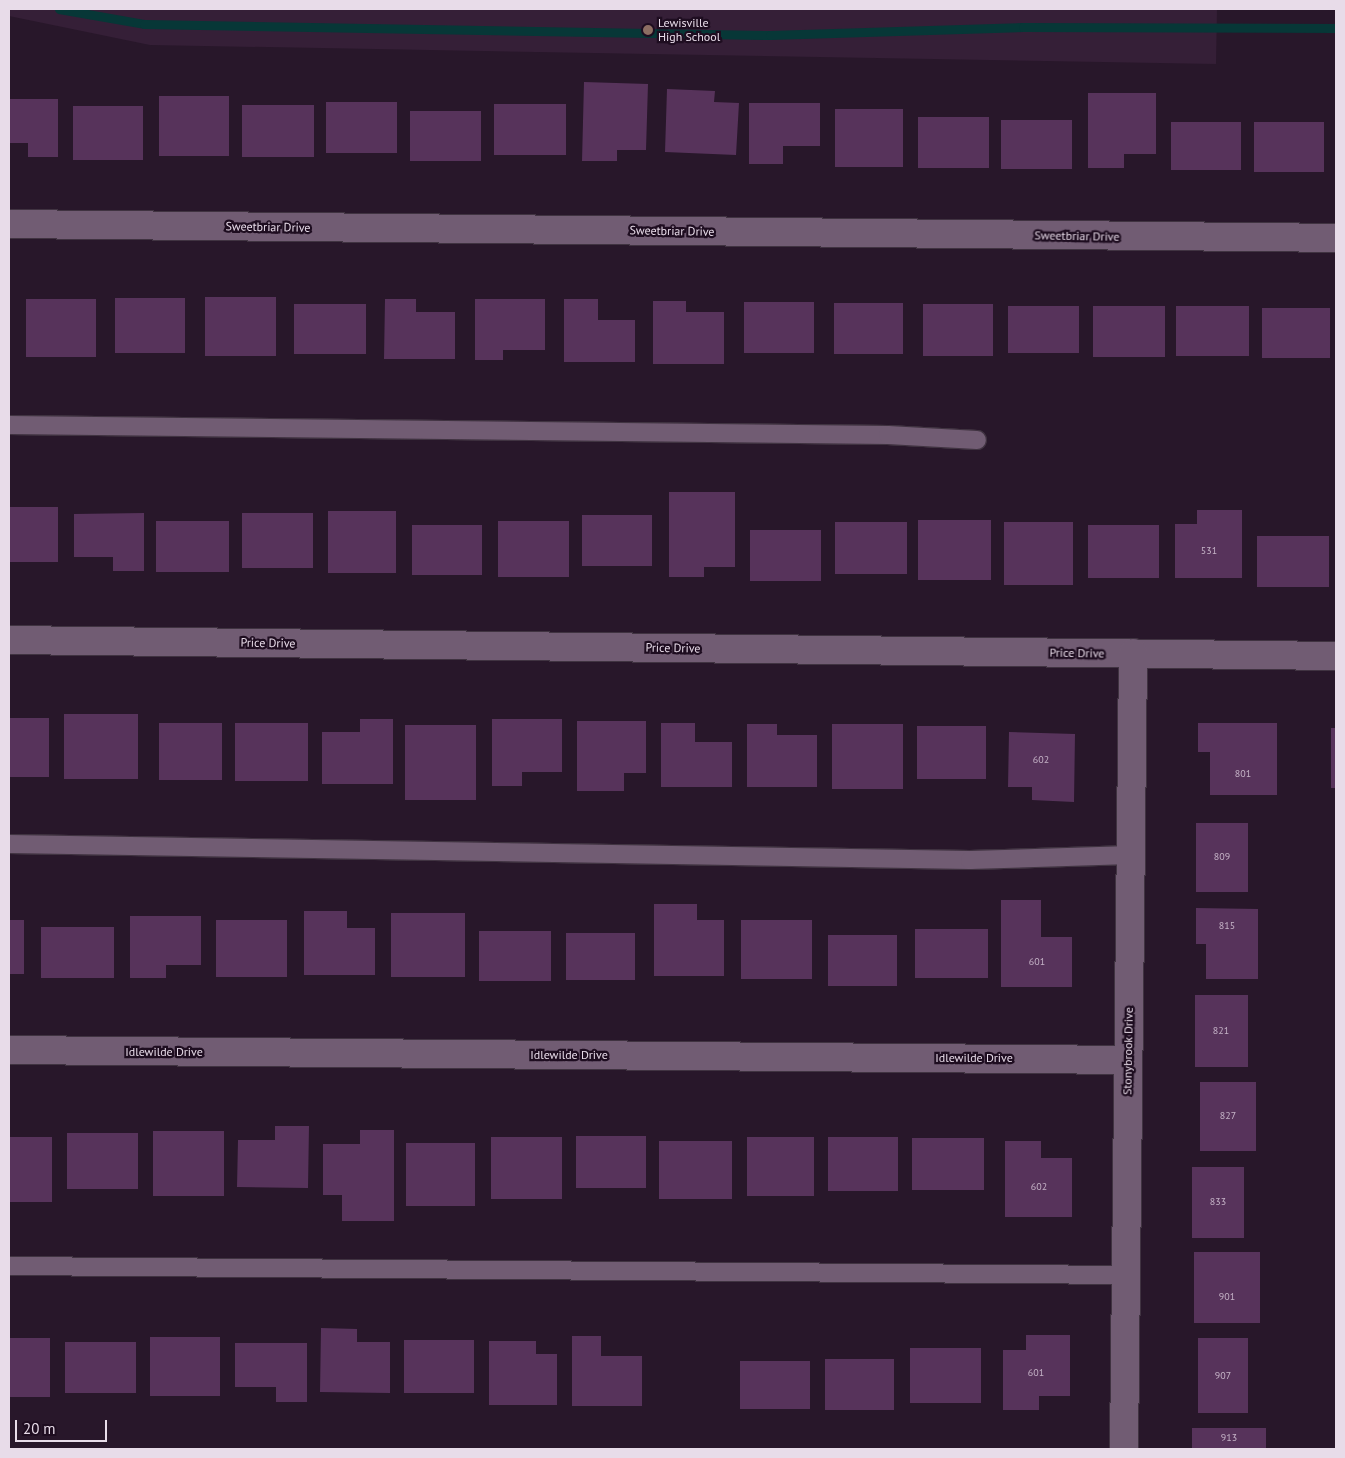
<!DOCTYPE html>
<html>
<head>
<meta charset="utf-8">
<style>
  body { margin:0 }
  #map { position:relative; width:1345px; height:1458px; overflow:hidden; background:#28172a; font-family:"PT Sans",sans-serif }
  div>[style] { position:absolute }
  .built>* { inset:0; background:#351f37 }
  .stream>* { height:9px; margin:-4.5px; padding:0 4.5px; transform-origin:4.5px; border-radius:4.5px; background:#073737 }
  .building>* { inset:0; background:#57335b; transform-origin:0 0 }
  .roads { filter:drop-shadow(1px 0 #403341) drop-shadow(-1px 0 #403341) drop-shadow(0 1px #403341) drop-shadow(0 -1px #403341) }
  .lane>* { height:18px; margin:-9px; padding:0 9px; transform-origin:9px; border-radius:9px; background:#715c73 }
  .street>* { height:28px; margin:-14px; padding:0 14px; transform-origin:14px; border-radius:14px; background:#715c73 }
  .dots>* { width:14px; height:14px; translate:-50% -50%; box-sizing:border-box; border:2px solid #1e0d20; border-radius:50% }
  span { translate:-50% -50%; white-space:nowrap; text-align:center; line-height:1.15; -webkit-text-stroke:4.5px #1e0d20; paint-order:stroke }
  .number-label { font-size:10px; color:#c4b2c6 }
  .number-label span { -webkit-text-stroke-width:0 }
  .poi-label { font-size:12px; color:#e8dce9 }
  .left { translate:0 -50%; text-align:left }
  .street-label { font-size:12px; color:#e8dce9 }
  .frame { position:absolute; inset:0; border:10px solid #e8dce9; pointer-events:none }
  .scale { position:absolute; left:15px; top:1420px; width:92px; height:22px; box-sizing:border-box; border:2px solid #e8dce9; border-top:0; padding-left:6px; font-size:15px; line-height:18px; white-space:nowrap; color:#e8dce9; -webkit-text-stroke:4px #1e0d20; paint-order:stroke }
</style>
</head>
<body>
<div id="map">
  <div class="built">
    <i style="clip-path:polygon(9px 9px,1217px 9px,1216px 64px,150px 45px,9px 16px)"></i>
  </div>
  <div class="stream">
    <i style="left:59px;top:9px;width:86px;rotate:10deg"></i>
    <i style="left:144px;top:24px;width:626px;rotate:1.01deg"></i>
    <i style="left:770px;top:35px;width:253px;rotate:-1.8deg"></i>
    <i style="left:1023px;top:27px;width:313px;rotate:0.2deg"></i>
  </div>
  <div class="building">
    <i style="clip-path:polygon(584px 82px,648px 84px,646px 150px,617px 150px,617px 161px,582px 161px)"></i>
    <i style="clip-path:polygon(667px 89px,715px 91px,714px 102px,739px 103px,736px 155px,665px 152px)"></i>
    <i style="clip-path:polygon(1088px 93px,1156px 93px,1156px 154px,1124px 154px,1124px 168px,1088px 168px)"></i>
    <i style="left:159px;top:96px;width:70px;height:60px"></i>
    <i style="clip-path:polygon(9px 99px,58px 99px,58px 157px,28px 157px,28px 143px,9px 143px)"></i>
    <i style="left:326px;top:102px;width:71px;height:51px"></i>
    <i style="clip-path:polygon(749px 103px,820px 103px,820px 146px,783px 146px,783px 164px,749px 164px)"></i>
    <i style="left:494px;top:104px;width:72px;height:51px"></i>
    <i style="left:242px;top:105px;width:72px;height:52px"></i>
    <i style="left:73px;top:106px;width:70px;height:54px"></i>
    <i style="left:835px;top:109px;width:68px;height:58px"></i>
    <i style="left:410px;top:111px;width:71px;height:50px"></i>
    <i style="left:918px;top:117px;width:71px;height:51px"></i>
    <i style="left:1001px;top:120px;width:71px;height:49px"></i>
    <i style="left:1171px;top:122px;width:70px;height:48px"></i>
    <i style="left:1254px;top:122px;width:70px;height:50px"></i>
    <i style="left:205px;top:297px;width:71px;height:59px"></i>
    <i style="left:115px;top:298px;width:70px;height:55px"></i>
    <i style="left:26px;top:299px;width:70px;height:58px"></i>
    <i style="clip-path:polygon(385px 299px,416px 299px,416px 312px,455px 312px,455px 359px,384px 359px)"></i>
    <i style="clip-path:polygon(475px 299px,545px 299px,545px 350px,503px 350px,503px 360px,475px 360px)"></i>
    <i style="clip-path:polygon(564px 299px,598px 299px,598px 320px,635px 320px,635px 362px,564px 362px)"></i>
    <i style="clip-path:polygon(653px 301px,686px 301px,686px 312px,724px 312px,724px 364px,653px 364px)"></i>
    <i style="left:744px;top:302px;width:70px;height:51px"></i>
    <i style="left:834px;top:303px;width:69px;height:51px"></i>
    <i style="left:294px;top:304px;width:72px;height:50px"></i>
    <i style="left:923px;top:304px;width:70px;height:52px"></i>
    <i style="left:1008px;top:306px;width:71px;height:47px"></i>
    <i style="left:1093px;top:306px;width:72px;height:51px"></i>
    <i style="left:1176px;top:306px;width:73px;height:50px"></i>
    <i style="left:1262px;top:308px;width:68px;height:50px"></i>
    <i style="clip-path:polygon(669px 492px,735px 492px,735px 567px,704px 567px,704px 577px,669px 577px)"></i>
    <i style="left:9px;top:507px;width:49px;height:55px"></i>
    <i style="clip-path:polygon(1197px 510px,1242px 510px,1242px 578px,1175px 578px,1175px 524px,1197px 524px)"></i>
    <i style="left:328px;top:511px;width:68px;height:62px"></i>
    <i style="clip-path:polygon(144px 513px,144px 571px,113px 571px,113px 557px,74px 557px,74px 514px)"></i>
    <i style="left:242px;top:513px;width:71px;height:55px"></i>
    <i style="left:582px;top:515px;width:70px;height:51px"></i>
    <i style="left:918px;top:520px;width:73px;height:60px"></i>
    <i style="left:156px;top:521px;width:73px;height:51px"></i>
    <i style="left:498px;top:521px;width:71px;height:56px"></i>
    <i style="left:835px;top:522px;width:72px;height:52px"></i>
    <i style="left:1004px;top:522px;width:69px;height:63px"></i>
    <i style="left:412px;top:525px;width:70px;height:50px"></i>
    <i style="left:1088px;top:525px;width:71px;height:53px"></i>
    <i style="left:750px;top:530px;width:71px;height:51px"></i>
    <i style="left:1257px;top:536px;width:72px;height:51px"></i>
    <i style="left:64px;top:714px;width:74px;height:65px"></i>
    <i style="left:9px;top:718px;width:40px;height:59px"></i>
    <i style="clip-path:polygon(360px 719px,393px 719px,393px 784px,322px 784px,322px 732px,360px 732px)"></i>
    <i style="clip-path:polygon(492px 719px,562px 719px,562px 772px,522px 772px,522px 786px,492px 786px)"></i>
    <i style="clip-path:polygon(577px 721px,646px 721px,646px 773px,624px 773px,624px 791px,577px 791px)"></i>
    <i style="left:159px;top:723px;width:63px;height:57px"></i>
    <i style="left:235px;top:723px;width:73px;height:58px"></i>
    <i style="clip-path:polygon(661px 723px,695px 723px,695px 742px,732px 742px,732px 787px,661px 787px)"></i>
    <i style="clip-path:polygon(1198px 723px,1277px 723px,1277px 795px,1210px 795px,1210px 752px,1198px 752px)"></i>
    <i style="clip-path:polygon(747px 724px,777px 724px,777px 735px,817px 735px,817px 787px,747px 787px)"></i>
    <i style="left:832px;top:724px;width:71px;height:65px"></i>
    <i style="left:405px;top:725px;width:71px;height:75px"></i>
    <i style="left:917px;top:726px;width:69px;height:53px"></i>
    <i style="left:1331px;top:728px;width:5px;height:60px"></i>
    <i style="clip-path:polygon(1009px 732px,1075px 734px,1074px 802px,1032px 800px,1032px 787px,1008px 787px)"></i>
    <i style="left:1196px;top:823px;width:52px;height:69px"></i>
    <i style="clip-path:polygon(1001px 900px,1041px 900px,1041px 937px,1072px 937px,1072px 987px,1001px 987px)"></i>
    <i style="clip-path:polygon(654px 904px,697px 904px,697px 920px,724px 920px,724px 976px,654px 976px)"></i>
    <i style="clip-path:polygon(1196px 908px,1258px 909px,1258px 979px,1206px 979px,1206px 944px,1196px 944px)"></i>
    <i style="clip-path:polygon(304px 911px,347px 911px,347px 928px,375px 928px,375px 975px,304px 975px)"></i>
    <i style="left:391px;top:913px;width:74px;height:64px"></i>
    <i style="clip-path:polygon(130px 916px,201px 916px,201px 965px,166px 965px,166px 978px,130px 978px)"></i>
    <i style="left:9px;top:920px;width:15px;height:54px"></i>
    <i style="left:216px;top:920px;width:71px;height:57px"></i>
    <i style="left:741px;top:920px;width:71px;height:59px"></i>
    <i style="left:41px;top:927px;width:73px;height:51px"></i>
    <i style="left:915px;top:929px;width:73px;height:49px"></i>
    <i style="left:479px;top:931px;width:72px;height:50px"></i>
    <i style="left:566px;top:933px;width:69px;height:47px"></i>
    <i style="left:828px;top:935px;width:69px;height:51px"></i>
    <i style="left:1195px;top:995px;width:53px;height:72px"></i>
    <i style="left:1200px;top:1082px;width:56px;height:69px"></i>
    <i style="clip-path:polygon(275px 1126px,309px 1126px,308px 1188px,237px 1187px,238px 1140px,275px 1140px)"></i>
    <i style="clip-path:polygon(360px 1130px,394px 1130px,394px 1221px,342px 1221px,342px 1195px,323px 1195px,323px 1144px,360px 1144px)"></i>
    <i style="left:153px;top:1131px;width:71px;height:65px"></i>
    <i style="left:67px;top:1133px;width:71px;height:56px"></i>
    <i style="left:576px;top:1136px;width:70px;height:52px"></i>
    <i style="left:9px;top:1137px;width:43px;height:65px"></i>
    <i style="left:491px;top:1137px;width:71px;height:62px"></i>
    <i style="left:747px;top:1137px;width:67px;height:59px"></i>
    <i style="left:828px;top:1137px;width:70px;height:54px"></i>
    <i style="left:912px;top:1138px;width:72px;height:52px"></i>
    <i style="left:659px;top:1141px;width:73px;height:58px"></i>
    <i style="clip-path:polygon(1005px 1141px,1041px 1141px,1041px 1158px,1072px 1158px,1072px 1217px,1005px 1217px)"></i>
    <i style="left:406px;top:1143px;width:69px;height:63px"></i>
    <i style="left:1192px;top:1167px;width:52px;height:71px"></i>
    <i style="left:1260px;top:1252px;width:71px;height:66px;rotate:90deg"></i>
    <i style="clip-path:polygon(321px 1328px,357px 1329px,357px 1342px,390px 1342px,390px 1393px,320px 1392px)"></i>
    <i style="clip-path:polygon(1026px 1335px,1070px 1335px,1070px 1396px,1039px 1396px,1039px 1410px,1003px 1410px,1003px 1350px,1026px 1350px)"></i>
    <i style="clip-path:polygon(572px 1336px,601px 1336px,601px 1356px,642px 1356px,642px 1406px,572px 1406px)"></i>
    <i style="left:150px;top:1337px;width:70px;height:59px"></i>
    <i style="left:9px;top:1338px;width:41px;height:59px"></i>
    <i style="left:1198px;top:1338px;width:50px;height:75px"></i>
    <i style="left:404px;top:1340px;width:70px;height:53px"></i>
    <i style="clip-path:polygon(489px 1341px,536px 1341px,536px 1354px,557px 1354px,557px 1405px,489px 1405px)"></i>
    <i style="left:65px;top:1342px;width:71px;height:51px"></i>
    <i style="clip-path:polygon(235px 1343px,307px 1343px,307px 1402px,276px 1402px,276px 1387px,235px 1387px)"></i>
    <i style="left:910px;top:1348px;width:71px;height:55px"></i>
    <i style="left:825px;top:1359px;width:69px;height:51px"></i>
    <i style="left:740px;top:1361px;width:70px;height:48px"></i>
    <i style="left:1192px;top:1428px;width:74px;height:21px"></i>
  </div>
  <div class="roads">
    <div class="lane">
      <i style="left:9px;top:425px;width:879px;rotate:0.65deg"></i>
      <i style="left:888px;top:435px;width:89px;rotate:3.2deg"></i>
      <i style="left:9px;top:844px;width:961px;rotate:0.95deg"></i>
      <i style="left:970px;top:860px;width:161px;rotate:-1.8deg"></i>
      <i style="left:9px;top:1266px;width:1117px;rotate:0.46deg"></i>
    </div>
    <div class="street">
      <i style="left:9px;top:224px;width:1327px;rotate:0.6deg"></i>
      <i style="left:9px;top:640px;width:1327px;rotate:0.69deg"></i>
      <i style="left:9px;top:1050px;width:1119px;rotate:0.51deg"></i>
      <i style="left:1124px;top:1449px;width:796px;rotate:-89.35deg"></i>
    </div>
  </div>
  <div class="dots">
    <i style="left:648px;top:30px;background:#8d6e63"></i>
  </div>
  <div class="number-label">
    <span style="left:1209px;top:551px">531</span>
    <span style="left:1041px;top:760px">602</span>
    <span style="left:1243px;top:774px">801</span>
    <span style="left:1222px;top:857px">809</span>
    <span style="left:1227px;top:926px">815</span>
    <span style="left:1037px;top:962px">601</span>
    <span style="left:1221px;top:1031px">821</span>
    <span style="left:1228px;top:1116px">827</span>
    <span style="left:1039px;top:1187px">602</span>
    <span style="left:1218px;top:1202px">833</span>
    <span style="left:1227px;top:1297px">901</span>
    <span style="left:1036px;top:1373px">601</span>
    <span style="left:1223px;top:1376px">907</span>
    <span style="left:1229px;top:1438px">913</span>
  </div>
  <div class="poi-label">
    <span class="left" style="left:658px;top:30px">Lewisville<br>High School</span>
  </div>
  <div class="street-label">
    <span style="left:268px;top:227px;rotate:1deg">Sweetbriar Drive</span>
    <span style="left:672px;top:231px;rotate:1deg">Sweetbriar Drive</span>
    <span style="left:1077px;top:236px;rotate:1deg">Sweetbriar Drive</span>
    <span style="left:268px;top:643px;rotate:1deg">Price Drive</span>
    <span style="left:673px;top:648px;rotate:1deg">Price Drive</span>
    <span style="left:1077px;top:653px;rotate:1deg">Price Drive</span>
    <span style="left:1128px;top:1051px;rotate:-89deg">Stonybrook Drive</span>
    <span style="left:164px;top:1052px">Idlewilde Drive</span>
    <span style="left:569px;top:1055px">Idlewilde Drive</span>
    <span style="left:974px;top:1058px">Idlewilde Drive</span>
  </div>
  <div class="frame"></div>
  <div class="scale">20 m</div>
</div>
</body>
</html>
